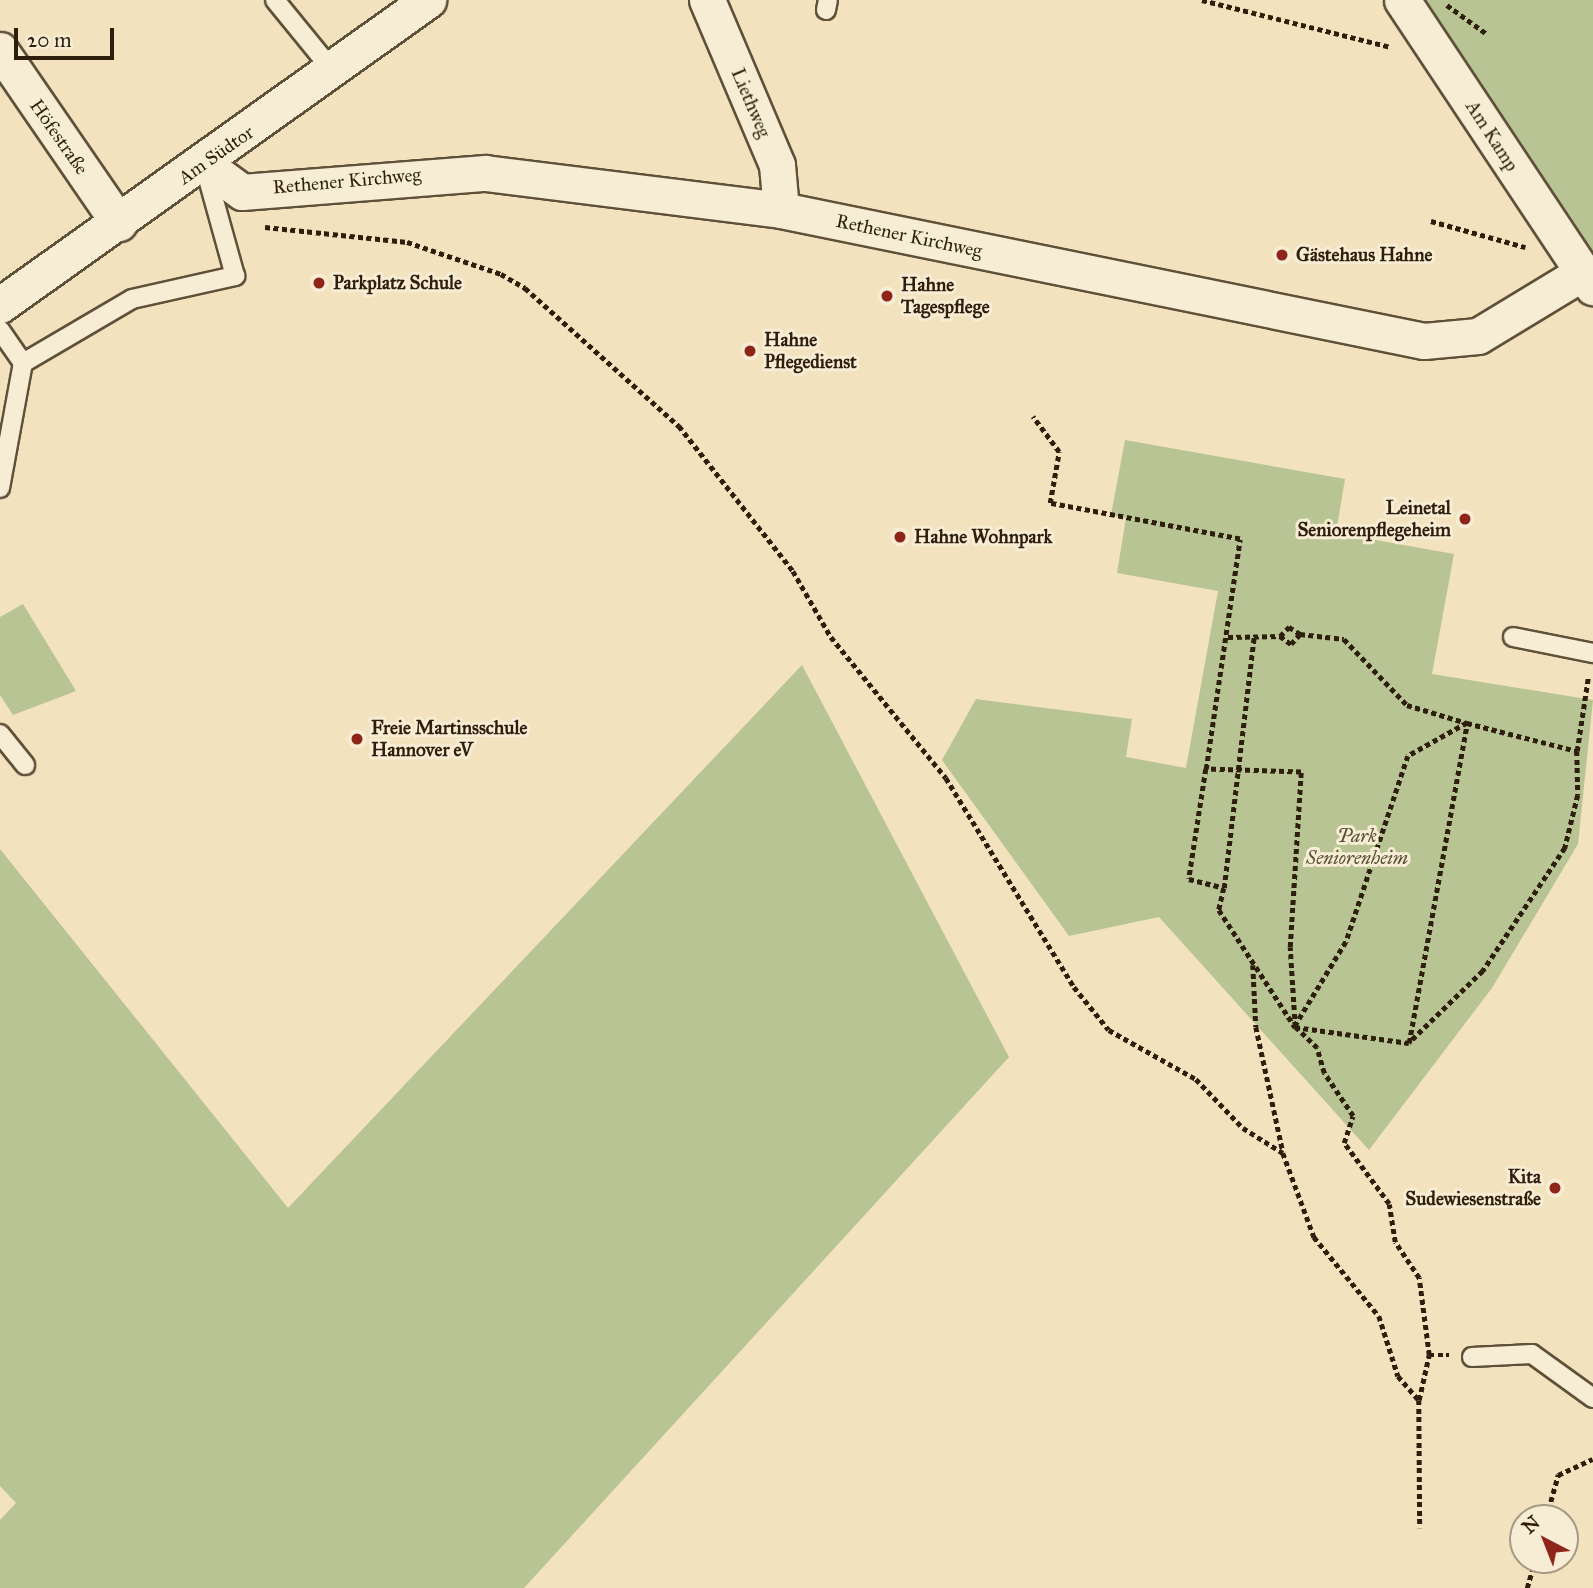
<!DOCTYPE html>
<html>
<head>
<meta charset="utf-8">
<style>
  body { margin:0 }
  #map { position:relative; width:1593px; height:1588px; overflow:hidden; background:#f2e2bd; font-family:"IM FELL Great Primer",serif }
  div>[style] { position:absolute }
  .green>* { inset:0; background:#b8c493 }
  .path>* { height:4.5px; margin-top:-2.25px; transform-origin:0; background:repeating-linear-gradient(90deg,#2e1f0d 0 5px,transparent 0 8.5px) }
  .roads { filter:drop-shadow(2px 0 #5f5039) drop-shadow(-2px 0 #5f5039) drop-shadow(0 2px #5f5039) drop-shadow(0 -2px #5f5039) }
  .service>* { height:18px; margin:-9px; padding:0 9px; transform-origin:9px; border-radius:9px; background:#f7ecd4 }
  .minor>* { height:35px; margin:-17.5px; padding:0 17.5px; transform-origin:17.5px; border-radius:17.5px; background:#f7ecd4 }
  .dots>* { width:19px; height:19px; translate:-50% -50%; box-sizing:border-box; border:4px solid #f7ecd4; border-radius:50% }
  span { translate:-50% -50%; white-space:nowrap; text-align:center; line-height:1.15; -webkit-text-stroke:6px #f7ecd4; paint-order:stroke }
  .street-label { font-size:19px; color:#2e1f0d }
  .poi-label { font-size:19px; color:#2e1f0d; font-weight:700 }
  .left { translate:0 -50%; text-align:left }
  .right { translate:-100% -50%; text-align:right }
  .park-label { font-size:19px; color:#575135; font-style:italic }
  .north { position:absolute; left:1509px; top:1504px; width:70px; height:70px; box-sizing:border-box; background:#f7ecd4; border:2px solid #a79a84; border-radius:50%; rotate:318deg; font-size:19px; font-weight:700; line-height:28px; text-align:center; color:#2e1f0d }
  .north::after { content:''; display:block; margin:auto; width:24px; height:32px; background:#8f2418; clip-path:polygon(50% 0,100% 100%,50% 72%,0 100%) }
  .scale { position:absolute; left:14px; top:28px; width:100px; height:32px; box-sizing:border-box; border:4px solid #2e1f0d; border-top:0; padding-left:9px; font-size:21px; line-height:24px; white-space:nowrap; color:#2e1f0d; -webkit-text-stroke:5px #f7ecd4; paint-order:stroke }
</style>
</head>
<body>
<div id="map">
  <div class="green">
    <i style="clip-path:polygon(1426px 0,1593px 0,1593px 251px,1440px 21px)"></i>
    <i style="clip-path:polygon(1125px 440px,1345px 479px,1336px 533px,1454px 554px,1432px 674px,1593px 700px,1578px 844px,1492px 988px,1369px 1150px,1159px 917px,1069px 936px,942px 760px,976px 699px,1132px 719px,1126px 757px,1186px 768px,1218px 591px,1117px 573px,1126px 518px,1111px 515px)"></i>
    <i style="clip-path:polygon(23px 604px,76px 691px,13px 715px,0 695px,0 617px)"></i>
    <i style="clip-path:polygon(802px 665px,1009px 1057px,524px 1588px,0 1588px,0 1520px,16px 1503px,0 1486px,0 849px,288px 1208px)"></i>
  </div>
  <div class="path">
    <i style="left:1202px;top:0;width:195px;rotate:14deg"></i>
    <i style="left:1447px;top:5px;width:49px;rotate:35.9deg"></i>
    <i style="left:1431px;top:221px;width:98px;rotate:15.5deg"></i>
    <i style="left:265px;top:227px;width:143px;rotate:6deg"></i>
    <i style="left:407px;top:242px;width:99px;rotate:18.8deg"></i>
    <i style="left:501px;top:274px;width:28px;rotate:30deg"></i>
    <i style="left:525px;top:288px;width:207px;rotate:41.9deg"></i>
    <i style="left:679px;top:426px;width:184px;rotate:51.8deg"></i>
    <i style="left:793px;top:571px;width:76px;rotate:60.1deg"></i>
    <i style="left:831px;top:637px;width:182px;rotate:50.8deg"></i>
    <i style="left:946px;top:778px;width:245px;rotate:58.5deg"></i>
    <i style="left:1074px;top:987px;width:55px;rotate:50.9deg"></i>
    <i style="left:1109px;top:1030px;width:100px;rotate:29.4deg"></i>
    <i style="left:1196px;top:1079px;width:68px;rotate:46.2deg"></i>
    <i style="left:1243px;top:1128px;width:47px;rotate:32deg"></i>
    <i style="left:1283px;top:1153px;width:90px;rotate:69.7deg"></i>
    <i style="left:1314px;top:1237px;width:102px;rotate:50.6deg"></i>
    <i style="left:1379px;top:1316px;width:63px;rotate:72.4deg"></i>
    <i style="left:1398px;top:1376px;width:32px;rotate:49deg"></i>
    <i style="left:1419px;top:1400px;width:46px;rotate:-77.5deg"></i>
    <i style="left:1429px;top:1355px;width:78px;rotate:-97.4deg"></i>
    <i style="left:1419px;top:1278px;width:43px;rotate:-123.7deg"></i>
    <i style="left:1395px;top:1242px;width:38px;rotate:-99deg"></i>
    <i style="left:1389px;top:1204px;width:76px;rotate:-126.4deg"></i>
    <i style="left:1344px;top:1143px;width:28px;rotate:-72deg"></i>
    <i style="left:1353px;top:1116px;width:52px;rotate:-124deg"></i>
    <i style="left:1324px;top:1073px;width:26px;rotate:-106deg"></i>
    <i style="left:1317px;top:1048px;width:30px;rotate:-136deg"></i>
    <i style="left:1295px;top:1027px;width:80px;rotate:-93.6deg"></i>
    <i style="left:1290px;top:947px;width:175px;rotate:-86.4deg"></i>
    <i style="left:1301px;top:772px;width:95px;rotate:-178.2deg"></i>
    <i style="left:1206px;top:769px;width:232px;rotate:-81.6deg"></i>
    <i style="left:1240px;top:539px;width:193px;rotate:-169.3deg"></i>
    <i style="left:1050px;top:503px;width:52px;rotate:-80deg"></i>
    <i style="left:1059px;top:452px;width:44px;rotate:-126.6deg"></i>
    <i style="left:1280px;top:636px;width:13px;rotate:-45deg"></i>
    <i style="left:1289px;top:627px;width:13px;rotate:32deg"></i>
    <i style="left:1228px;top:637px;width:52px;rotate:-1.1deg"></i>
    <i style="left:1280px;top:636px;width:14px;rotate:36deg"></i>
    <i style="left:1291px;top:644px;width:13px;rotate:-48deg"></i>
    <i style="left:1300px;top:634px;width:44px;rotate:6.5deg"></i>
    <i style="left:1344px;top:639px;width:91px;rotate:46.3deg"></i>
    <i style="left:1407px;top:705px;width:63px;rotate:16.7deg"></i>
    <i style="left:1467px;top:723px;width:68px;rotate:150.8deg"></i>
    <i style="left:1408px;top:756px;width:196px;rotate:108.4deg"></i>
    <i style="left:1346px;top:942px;width:98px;rotate:121.3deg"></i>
    <i style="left:1577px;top:751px;width:44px;rotate:88.7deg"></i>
    <i style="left:1578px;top:795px;width:55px;rotate:103.8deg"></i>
    <i style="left:1565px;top:848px;width:148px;rotate:123.7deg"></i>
    <i style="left:1483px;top:971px;width:103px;rotate:135.8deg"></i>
    <i style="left:1409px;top:1043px;width:325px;rotate:-79.7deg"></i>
    <i style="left:1467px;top:723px;width:114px;rotate:14.3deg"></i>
    <i style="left:1577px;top:751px;width:74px;rotate:-81.4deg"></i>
    <i style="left:1206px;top:769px;width:111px;rotate:98.8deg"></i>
    <i style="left:1189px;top:879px;width:36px;rotate:14deg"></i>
    <i style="left:1224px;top:888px;width:23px;rotate:103deg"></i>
    <i style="left:1219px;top:910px;width:140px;rotate:57deg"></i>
    <i style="left:1295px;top:1027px;width:115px;rotate:8deg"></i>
    <i style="left:1224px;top:888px;width:253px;rotate:-83.2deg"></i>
    <i style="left:1253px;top:965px;width:62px;rotate:87.2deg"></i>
    <i style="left:1256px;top:1027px;width:128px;rotate:77.8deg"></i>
    <i style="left:1429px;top:1355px;width:20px"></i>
    <i style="left:1419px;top:1400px;width:128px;rotate:89.6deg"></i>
    <i style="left:1546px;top:1518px;width:45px;rotate:-74.4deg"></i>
    <i style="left:1558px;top:1475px;width:38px;rotate:-25deg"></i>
    <i style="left:1527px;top:1588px;width:29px;rotate:-74deg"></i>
  </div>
  <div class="roads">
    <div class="service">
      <i style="left:275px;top:0;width:92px;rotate:50.8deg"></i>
      <i style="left:826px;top:10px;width:10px;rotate:-79deg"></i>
      <i style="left:0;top:330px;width:40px;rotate:55.1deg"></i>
      <i style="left:23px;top:363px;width:126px;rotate:-30.4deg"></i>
      <i style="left:132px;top:299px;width:106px;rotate:-12.6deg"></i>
      <i style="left:235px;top:276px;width:112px;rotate:-105.5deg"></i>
      <i style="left:0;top:488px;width:127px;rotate:-79.6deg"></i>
      <i style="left:1513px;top:637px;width:82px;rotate:11.3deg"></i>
      <i style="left:0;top:734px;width:40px;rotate:51deg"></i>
      <i style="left:1472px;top:1357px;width:60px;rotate:-2.9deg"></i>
      <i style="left:1532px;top:1354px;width:75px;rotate:35.8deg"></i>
    </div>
    <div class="minor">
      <i style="left:707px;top:0;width:179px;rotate:67deg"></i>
      <i style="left:777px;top:165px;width:45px;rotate:84.9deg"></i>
      <i style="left:1402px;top:0;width:345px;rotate:56.4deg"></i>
      <i style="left:0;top:50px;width:210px;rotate:55.5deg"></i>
      <i style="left:204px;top:164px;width:47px;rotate:36.4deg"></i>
      <i style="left:242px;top:192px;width:244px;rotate:-4.5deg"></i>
      <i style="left:485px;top:173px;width:298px;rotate:7.1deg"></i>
      <i style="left:781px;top:210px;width:656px;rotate:11.52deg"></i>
      <i style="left:1424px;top:341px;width:54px;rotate:-5.3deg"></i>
      <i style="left:1478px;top:336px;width:122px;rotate:-31.2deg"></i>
      <i style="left:0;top:305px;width:526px;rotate:-35.47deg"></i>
    </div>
  </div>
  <div class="dots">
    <i style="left:1282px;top:255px;background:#8f2418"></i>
    <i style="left:319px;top:283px;background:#8f2418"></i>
    <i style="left:887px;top:296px;background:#8f2418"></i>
    <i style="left:750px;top:351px;background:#8f2418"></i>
    <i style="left:1465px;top:519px;background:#8f2418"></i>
    <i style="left:900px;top:537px;background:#8f2418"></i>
    <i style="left:357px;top:739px;background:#8f2418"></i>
    <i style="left:1555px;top:1188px;background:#8f2418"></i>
  </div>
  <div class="street-label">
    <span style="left:751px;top:103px;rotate:67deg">Liethweg</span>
    <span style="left:1492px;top:136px;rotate:57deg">Am Kamp</span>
    <span style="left:59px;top:137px;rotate:55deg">Höfestraße</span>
    <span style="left:216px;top:155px;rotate:-35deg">Am Südtor</span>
    <span style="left:347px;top:181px;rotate:-5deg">Rethener Kirchweg</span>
    <span style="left:909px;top:236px;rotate:12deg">Rethener Kirchweg</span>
  </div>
  <div class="poi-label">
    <span class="left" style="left:1296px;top:255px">Gästehaus Hahne</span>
    <span class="left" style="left:333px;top:283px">Parkplatz Schule</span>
    <span class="left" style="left:901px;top:296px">Hahne<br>Tagespflege</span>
    <span class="left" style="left:764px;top:351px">Hahne<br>Pflegedienst</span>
    <span class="right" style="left:1451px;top:519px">Leinetal<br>Seniorenpflegeheim</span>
    <span class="left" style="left:914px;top:537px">Hahne Wohnpark</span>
    <span class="left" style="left:371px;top:739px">Freie Martinsschule<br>Hannover eV</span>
    <span class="right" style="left:1541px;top:1188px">Kita<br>Sudewiesenstraße</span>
  </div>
  <div class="park-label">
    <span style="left:1357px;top:847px">Park<br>Seniorenheim</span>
  </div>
  <div class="north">N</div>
  <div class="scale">20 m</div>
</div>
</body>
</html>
